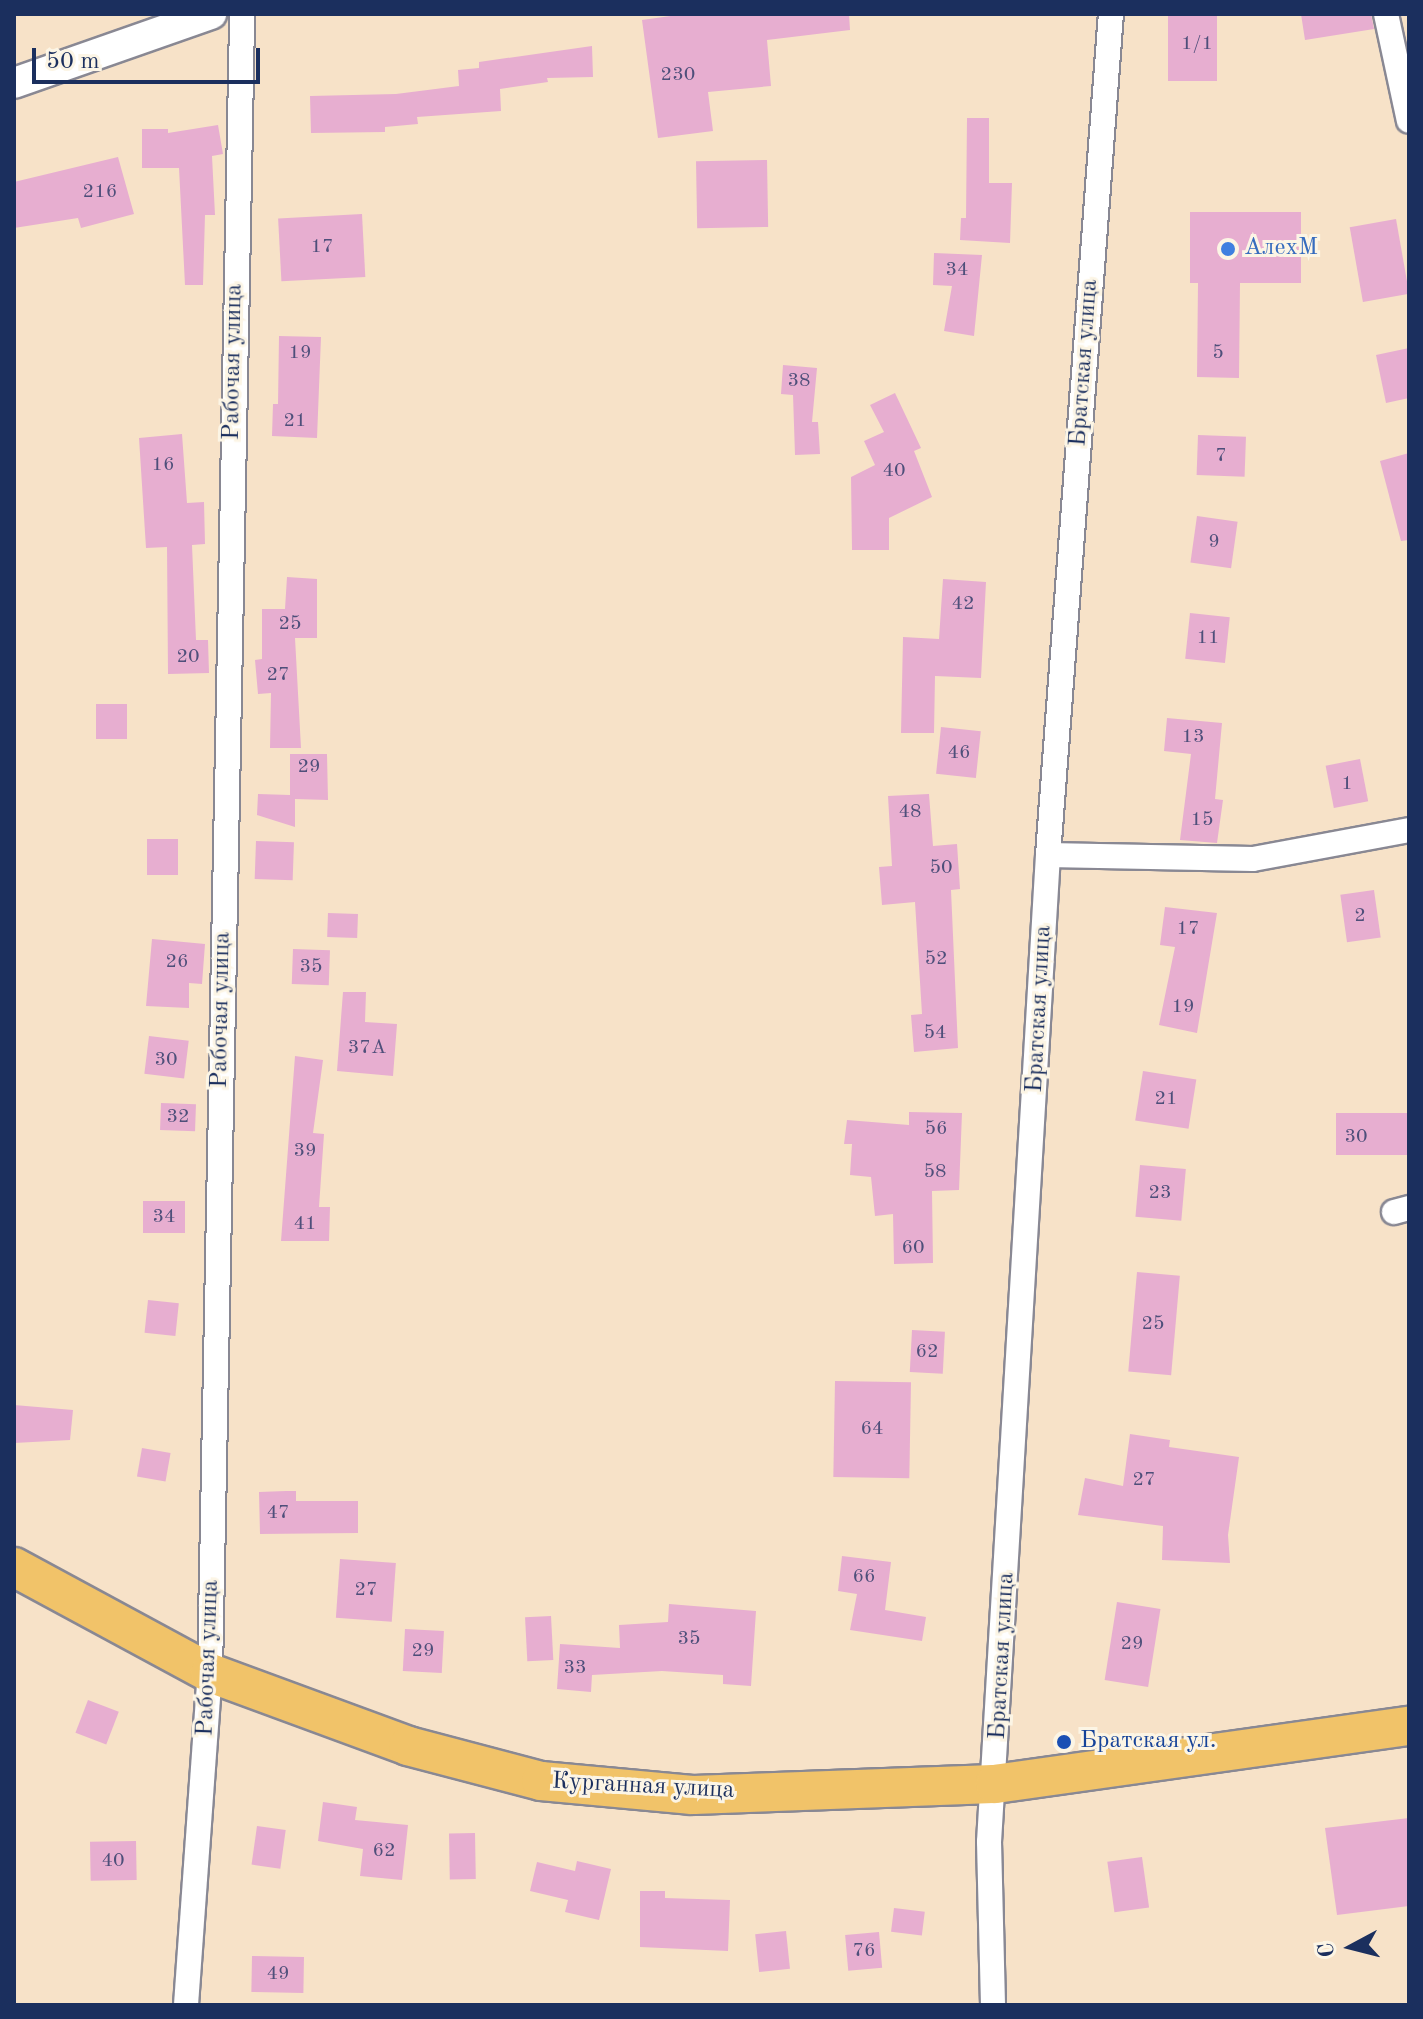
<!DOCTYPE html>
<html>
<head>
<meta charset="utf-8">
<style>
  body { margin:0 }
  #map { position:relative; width:1423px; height:2019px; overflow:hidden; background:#f7e2c8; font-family:"Old Standard TT",serif }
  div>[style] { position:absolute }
  .building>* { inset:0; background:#e7aed0; transform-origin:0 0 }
  .roads { filter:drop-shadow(2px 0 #898893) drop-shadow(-2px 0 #898893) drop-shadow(0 2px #898893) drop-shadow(0 -2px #898893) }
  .minor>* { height:24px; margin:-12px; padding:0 12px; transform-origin:12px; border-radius:12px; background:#fff }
  .tertiary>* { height:30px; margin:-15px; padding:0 15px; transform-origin:15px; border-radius:15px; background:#fff }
  .primary>* { height:38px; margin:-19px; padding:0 19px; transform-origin:19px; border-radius:19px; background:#f1c369 }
  .dots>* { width:22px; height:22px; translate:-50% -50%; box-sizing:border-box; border:4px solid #fcf5e5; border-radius:50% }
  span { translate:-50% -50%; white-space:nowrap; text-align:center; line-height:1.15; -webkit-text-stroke:6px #fcf5e5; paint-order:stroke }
  .number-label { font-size:20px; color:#4e4f7a }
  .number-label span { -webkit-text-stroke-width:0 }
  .shop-label { font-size:24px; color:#366cbe }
  .left { translate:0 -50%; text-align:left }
  .street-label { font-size:24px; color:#1b2f5e }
  .transit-label { font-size:24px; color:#164399 }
  .frame { position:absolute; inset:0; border:16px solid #1b2f5e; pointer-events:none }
  .north { position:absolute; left:1311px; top:1907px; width:80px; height:80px; -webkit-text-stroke:6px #fcf5e5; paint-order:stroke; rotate:263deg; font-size:22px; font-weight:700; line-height:32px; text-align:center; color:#1b2f5e }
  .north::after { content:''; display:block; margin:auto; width:28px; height:36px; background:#1b2f5e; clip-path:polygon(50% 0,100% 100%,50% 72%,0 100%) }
  .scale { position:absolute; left:32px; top:48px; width:228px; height:36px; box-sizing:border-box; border:4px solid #1b2f5e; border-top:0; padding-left:10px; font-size:24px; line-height:28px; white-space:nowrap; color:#1b2f5e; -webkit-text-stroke:6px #fcf5e5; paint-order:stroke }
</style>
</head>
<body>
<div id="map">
  <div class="building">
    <i style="clip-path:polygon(685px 14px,849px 14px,850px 30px,767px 40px,771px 86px,708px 92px,713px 131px,658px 138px,642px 20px)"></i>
    <i style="left:1168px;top:14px;width:49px;height:67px"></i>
    <i style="clip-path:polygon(1301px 14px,1371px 14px,1374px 29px,1305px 40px)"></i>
    <i style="clip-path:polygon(592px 46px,593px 77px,547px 78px,548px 82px,500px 89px,501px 111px,417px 117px,418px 124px,385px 127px,385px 132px,311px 133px,310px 96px,396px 94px,459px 86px,458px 70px,479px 68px,479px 62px)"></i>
    <i style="clip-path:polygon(967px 118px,989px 118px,989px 183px,1012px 183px,1010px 243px,960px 240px,961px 218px,966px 218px)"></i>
    <i style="clip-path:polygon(218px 125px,223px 154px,212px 156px,215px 215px,205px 215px,203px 285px,185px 285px,179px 168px,142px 168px,142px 129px,168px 129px,168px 133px)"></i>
    <i style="clip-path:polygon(118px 157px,134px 214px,81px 228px,78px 218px,14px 228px,14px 182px)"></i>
    <i style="left:767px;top:160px;width:67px;height:71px;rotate:89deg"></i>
    <i style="clip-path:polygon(1190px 212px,1301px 212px,1301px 283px,1240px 283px,1239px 378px,1197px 377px,1198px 283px,1190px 283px)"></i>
    <i style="left:362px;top:214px;width:63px;height:84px;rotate:87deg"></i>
    <i style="left:1396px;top:219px;width:76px;height:47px;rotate:80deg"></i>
    <i style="clip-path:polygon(934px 253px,982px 255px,974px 336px,944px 331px,952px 286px,933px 285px)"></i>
    <i style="clip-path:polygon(279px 336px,321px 337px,317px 438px,272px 436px,273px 404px,278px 404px)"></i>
    <i style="clip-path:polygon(1409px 348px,1409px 398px,1386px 403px,1376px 355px)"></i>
    <i style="clip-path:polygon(783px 365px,817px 368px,812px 422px,818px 422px,820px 454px,795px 455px,793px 395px,781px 394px)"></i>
    <i style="clip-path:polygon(895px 393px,921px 448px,914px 451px,932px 497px,889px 518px,889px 550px,852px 550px,851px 477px,875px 465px,864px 441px,884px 432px,870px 405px)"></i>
    <i style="clip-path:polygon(182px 434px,187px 503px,204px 502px,205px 544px,192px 545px,196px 640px,208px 640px,209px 673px,168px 674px,167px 547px,146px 548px,139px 438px)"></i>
    <i style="left:1198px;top:435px;width:48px;height:40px;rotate:2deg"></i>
    <i style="clip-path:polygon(1409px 453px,1409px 540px,1401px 541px,1380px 461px)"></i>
    <i style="left:1197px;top:516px;width:41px;height:47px;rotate:8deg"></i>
    <i style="clip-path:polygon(287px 577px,317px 579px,317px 638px,295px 638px,301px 748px,270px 748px,271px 693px,258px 694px,255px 660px,262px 659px,262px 609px,285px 609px)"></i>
    <i style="clip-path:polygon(943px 579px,986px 582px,981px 678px,935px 676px,934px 733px,901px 733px,903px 637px,939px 639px)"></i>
    <i style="left:1190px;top:613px;width:40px;height:46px;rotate:6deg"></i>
    <i style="left:96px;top:704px;width:31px;height:35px"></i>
    <i style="clip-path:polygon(1167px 718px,1222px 723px,1215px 799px,1223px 800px,1217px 843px,1180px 840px,1191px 754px,1164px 751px)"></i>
    <i style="left:941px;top:727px;width:40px;height:47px;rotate:6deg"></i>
    <i style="clip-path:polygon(290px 754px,327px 754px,328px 800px,295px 799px,295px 827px,257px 815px,258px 794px,290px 795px)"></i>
    <i style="left:1360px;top:759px;width:43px;height:35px;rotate:79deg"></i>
    <i style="clip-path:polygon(929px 794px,933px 846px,957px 844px,960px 889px,951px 890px,958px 1048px,914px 1052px,911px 1015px,922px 1014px,915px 902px,882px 905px,879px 867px,892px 866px,888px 796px)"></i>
    <i style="left:147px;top:839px;width:31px;height:36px"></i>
    <i style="left:256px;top:841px;width:38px;height:38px;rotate:2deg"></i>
    <i style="left:1374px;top:890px;width:48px;height:34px;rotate:82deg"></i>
    <i style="clip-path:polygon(1165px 907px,1217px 913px,1197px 1033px,1159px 1025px,1175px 947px,1160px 945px)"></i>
    <i style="left:328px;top:913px;width:30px;height:24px;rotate:2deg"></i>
    <i style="clip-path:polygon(152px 939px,205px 944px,202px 984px,189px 983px,189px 1008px,146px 1006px)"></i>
    <i style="left:293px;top:949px;width:37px;height:35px;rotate:2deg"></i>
    <i style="clip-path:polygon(343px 992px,366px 992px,365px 1022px,397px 1024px,393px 1076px,337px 1071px)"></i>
    <i style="left:149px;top:1036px;width:40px;height:38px;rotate:7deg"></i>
    <i style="clip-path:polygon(295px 1056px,323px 1060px,313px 1133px,324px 1134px,319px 1207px,330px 1207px,329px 1241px,281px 1241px)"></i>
    <i style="left:1143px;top:1071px;width:54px;height:50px;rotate:9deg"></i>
    <i style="left:161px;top:1103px;width:35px;height:27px;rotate:2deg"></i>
    <i style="clip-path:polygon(909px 1112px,962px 1113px,959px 1190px,932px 1191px,933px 1263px,894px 1264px,893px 1214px,875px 1216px,871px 1177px,850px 1175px,852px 1144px,844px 1144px,847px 1120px,909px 1125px)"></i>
    <i style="left:1409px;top:1113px;width:42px;height:73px;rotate:90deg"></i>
    <i style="left:1140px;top:1165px;width:46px;height:52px;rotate:5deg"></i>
    <i style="left:185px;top:1201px;width:32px;height:42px;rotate:90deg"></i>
    <i style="left:1137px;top:1272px;width:43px;height:100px;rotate:5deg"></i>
    <i style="left:148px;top:1300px;width:31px;height:33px;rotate:6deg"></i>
    <i style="left:912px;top:1330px;width:33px;height:42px;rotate:3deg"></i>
    <i style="left:835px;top:1381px;width:76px;height:96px;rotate:1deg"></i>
    <i style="clip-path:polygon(14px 1405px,73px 1410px,70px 1440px,14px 1443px)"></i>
    <i style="clip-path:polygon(1130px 1434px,1170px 1440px,1169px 1447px,1239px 1457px,1228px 1535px,1230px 1563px,1162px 1560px,1163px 1526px,1078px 1515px,1085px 1478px,1123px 1486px)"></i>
    <i style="left:142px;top:1448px;width:29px;height:29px;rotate:10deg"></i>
    <i style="clip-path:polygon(286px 1491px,296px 1491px,296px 1501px,358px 1501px,358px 1533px,260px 1534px,259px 1492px)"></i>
    <i style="clip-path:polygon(842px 1556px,891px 1562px,885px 1610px,926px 1617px,922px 1641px,850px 1630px,857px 1594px,838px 1591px)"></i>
    <i style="left:340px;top:1559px;width:56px;height:59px;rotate:4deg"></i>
    <i style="left:1117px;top:1602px;width:44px;height:79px;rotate:9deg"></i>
    <i style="clip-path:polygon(669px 1604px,756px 1611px,751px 1686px,723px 1684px,723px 1675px,662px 1671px,592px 1675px,591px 1692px,557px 1689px,560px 1644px,620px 1648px,619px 1625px,668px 1622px)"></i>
    <i style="left:551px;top:1616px;width:44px;height:26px;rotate:87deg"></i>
    <i style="left:405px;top:1629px;width:39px;height:42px;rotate:3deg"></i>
    <i style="left:88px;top:1700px;width:33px;height:35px;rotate:21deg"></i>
    <i style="clip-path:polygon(323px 1802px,357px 1807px,355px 1820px,408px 1825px,402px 1880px,360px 1876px,363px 1849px,318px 1841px)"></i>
    <i style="clip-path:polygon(1409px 1818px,1409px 1906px,1337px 1915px,1325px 1828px)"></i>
    <i style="left:257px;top:1826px;width:29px;height:39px;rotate:8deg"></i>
    <i style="left:475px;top:1833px;width:46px;height:26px;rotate:89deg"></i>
    <i style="left:136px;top:1841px;width:39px;height:46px;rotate:89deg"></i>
    <i style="left:1142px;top:1857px;width:51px;height:35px;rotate:82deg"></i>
    <i style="clip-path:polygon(577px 1861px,611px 1869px,599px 1920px,565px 1912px,568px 1900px,530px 1891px,537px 1862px,575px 1871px)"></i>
    <i style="clip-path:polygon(640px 1891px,665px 1891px,665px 1898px,730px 1900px,728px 1951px,640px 1947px)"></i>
    <i style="left:894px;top:1908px;width:31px;height:24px;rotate:7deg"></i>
    <i style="left:786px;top:1931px;width:38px;height:31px;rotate:84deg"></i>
    <i style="left:879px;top:1932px;width:36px;height:34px;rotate:85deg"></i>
    <i style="left:252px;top:1956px;width:52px;height:36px;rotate:1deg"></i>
  </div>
  <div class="roads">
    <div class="minor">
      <i style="left:1386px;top:14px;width:109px;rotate:77.9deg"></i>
      <i style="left:1048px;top:855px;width:205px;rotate:1.1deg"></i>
      <i style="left:1253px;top:859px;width:159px;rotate:-10.5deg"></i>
      <i style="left:1394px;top:1212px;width:16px;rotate:-15deg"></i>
      <i style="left:186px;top:2005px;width:333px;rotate:-85.9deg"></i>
      <i style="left:210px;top:1673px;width:1659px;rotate:-88.89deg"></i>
      <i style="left:993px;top:2005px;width:163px;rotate:-91.4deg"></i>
      <i style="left:989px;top:1842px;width:989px;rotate:-86.58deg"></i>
      <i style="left:1048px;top:855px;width:843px;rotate:-85.72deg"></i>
    </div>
    <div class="tertiary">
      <i style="left:14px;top:83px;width:209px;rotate:-19.3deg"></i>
    </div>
    <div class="primary">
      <i style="left:14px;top:1567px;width:223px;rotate:28.4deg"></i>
      <i style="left:210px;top:1673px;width:211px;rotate:20.2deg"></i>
      <i style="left:408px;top:1746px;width:138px;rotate:14.7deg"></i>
      <i style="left:541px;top:1781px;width:152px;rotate:5.3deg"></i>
      <i style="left:692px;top:1795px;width:303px;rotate:-2.1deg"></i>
      <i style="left:995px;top:1784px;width:418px;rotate:-8deg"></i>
    </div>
  </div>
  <div class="dots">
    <i style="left:1228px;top:249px;background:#3f7fe0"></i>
    <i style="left:1064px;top:1742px;background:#1a4fb4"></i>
  </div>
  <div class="number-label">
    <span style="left:1197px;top:44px">1/1</span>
    <span style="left:678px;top:75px">230</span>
    <span style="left:100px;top:192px">216</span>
    <span style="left:322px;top:247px">17</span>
    <span style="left:957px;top:270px">34</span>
    <span style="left:300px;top:353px">19</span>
    <span style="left:1218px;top:353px">5</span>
    <span style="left:799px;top:381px">38</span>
    <span style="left:295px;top:421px">21</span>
    <span style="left:1221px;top:456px">7</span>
    <span style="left:163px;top:465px">16</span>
    <span style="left:894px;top:471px">40</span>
    <span style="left:1214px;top:542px">9</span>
    <span style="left:963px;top:604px">42</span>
    <span style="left:290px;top:624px">25</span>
    <span style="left:1208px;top:638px">11</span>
    <span style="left:188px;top:657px">20</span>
    <span style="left:278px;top:675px">27</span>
    <span style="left:1193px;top:737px">13</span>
    <span style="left:959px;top:753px">46</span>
    <span style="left:309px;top:767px">29</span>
    <span style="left:1347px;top:784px">1</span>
    <span style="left:910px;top:812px">48</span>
    <span style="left:1202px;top:820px">15</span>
    <span style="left:941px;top:868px">50</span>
    <span style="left:1360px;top:916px">2</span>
    <span style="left:1188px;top:929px">17</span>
    <span style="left:936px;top:959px">52</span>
    <span style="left:177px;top:962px">26</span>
    <span style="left:311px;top:967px">35</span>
    <span style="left:1183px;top:1007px">19</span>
    <span style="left:935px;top:1033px">54</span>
    <span style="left:367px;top:1048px">37А</span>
    <span style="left:166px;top:1060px">30</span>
    <span style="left:1166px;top:1099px">21</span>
    <span style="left:178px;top:1117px">32</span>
    <span style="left:936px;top:1129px">56</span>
    <span style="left:1356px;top:1137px">30</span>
    <span style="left:305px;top:1151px">39</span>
    <span style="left:935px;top:1172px">58</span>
    <span style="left:1160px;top:1193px">23</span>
    <span style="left:164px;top:1217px">34</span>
    <span style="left:305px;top:1224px">41</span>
    <span style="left:913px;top:1248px">60</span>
    <span style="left:1153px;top:1324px">25</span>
    <span style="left:927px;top:1352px">62</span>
    <span style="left:872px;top:1429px">64</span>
    <span style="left:1144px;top:1480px">27</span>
    <span style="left:278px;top:1513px">47</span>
    <span style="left:864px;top:1577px">66</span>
    <span style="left:366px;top:1590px">27</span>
    <span style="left:689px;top:1639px">35</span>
    <span style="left:1132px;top:1644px">29</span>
    <span style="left:423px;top:1651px">29</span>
    <span style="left:575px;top:1668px">33</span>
    <span style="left:384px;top:1851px">62</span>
    <span style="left:113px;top:1861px">40</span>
    <span style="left:864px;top:1951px">76</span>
    <span style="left:278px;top:1974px">49</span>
  </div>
  <div class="shop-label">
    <span class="left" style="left:1244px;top:249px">АлехМ</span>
  </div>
  <div class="street-label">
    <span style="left:234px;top:362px;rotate:-89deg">Рабочая улица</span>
    <span style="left:1085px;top:363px;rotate:-86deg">Братская улица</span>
    <span style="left:1040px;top:1009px;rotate:-87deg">Братская улица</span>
    <span style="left:222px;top:1010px;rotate:-89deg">Рабочая улица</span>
    <span style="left:1003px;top:1656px;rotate:-87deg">Братская улица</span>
    <span style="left:209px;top:1658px;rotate:-88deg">Рабочая улица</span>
    <span style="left:643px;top:1787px;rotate:3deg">Курганная улица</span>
  </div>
  <div class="transit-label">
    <span class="left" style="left:1080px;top:1742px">Братская ул.</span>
  </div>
  <div class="frame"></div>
  <div class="north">С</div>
  <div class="scale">50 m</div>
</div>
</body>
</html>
